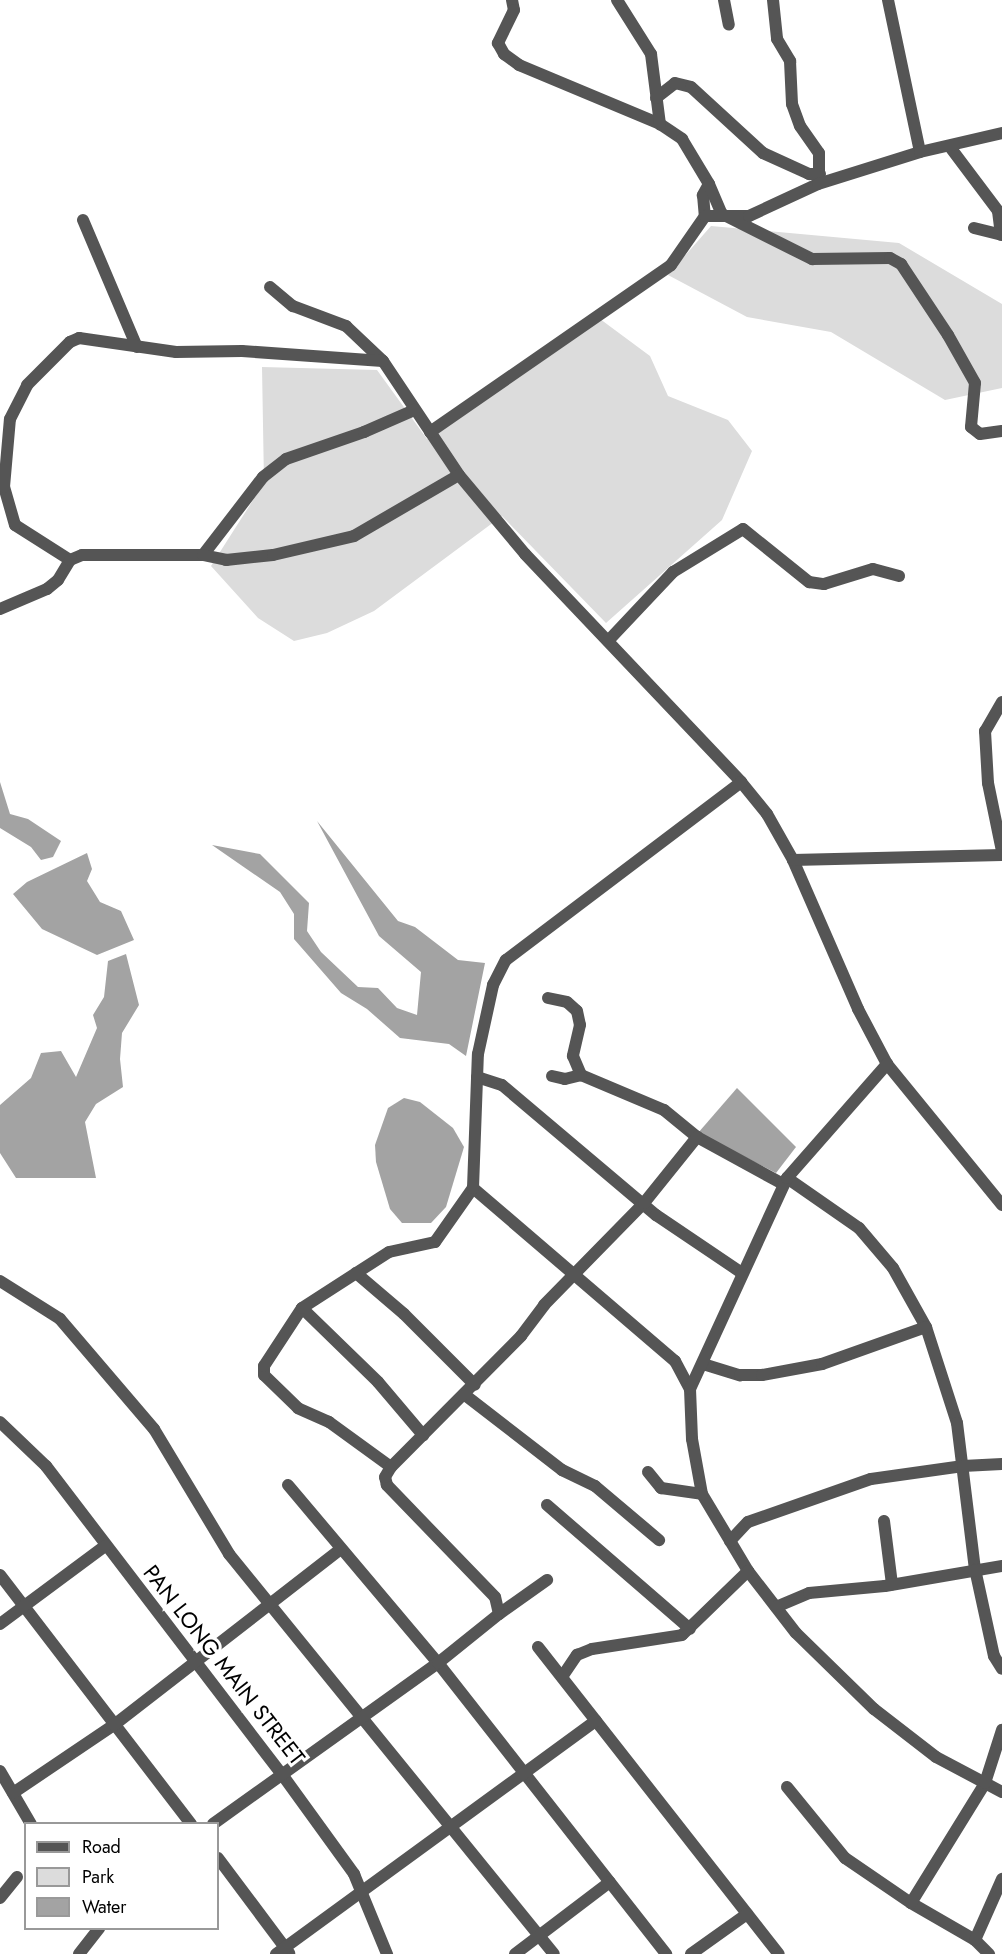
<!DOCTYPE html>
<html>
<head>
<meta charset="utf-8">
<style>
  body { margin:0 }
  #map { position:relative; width:1002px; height:1954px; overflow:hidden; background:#fff; font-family:Jost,sans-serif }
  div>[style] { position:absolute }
  .green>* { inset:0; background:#dcdcdc }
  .water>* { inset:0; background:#a3a3a3 }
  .minor>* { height:12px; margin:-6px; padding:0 6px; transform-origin:6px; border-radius:6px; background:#555 }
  span { translate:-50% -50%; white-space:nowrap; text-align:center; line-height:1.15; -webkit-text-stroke:6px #fff; paint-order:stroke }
  .street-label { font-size:22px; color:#000 }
  .legend { position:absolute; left:24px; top:1822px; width:195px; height:108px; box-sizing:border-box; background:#fff; border:2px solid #999; margin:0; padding:8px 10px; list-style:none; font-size:18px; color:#000 }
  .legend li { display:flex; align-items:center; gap:12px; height:30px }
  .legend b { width:30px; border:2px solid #999 }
</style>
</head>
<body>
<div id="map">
  <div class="green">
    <i style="clip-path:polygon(711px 226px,899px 243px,1002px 304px,1002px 388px,945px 400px,831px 332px,747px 317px,668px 275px)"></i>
    <i style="clip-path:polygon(596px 316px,650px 356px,668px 396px,728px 420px,752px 451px,722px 520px,606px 623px,502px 516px,374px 611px,327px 633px,294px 641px,258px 618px,211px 566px,264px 483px,262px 367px,377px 370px,427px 439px)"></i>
  </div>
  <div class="water">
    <i style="clip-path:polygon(0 782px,10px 814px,28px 819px,61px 841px,53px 857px,41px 860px,31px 847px,0 828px)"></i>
    <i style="clip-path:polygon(317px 821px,398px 921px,415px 927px,458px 960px,485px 963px,466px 1056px,449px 1044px,400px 1038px,367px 1009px,341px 993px,294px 939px,294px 914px,280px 892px,212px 845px,260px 854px,309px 903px,307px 931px,321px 952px,358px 987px,378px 988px,397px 1008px,417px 1015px,421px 972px,379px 936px)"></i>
    <i style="clip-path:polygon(87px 853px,92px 869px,87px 881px,100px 902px,121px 911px,134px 940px,97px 955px,42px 929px,13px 894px,27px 882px)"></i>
    <i style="clip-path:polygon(126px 954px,139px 1005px,122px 1033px,120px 1059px,123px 1087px,96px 1104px,85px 1122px,96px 1178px,16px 1178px,0 1153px,0 1105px,31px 1078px,41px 1053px,61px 1051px,76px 1077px,97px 1028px,93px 1015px,104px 997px,108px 961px)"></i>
    <i style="clip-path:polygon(737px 1088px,796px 1147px,776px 1173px,698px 1133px)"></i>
    <i style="clip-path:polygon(404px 1098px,420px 1102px,453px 1128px,464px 1147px,446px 1207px,431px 1223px,402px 1223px,390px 1209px,376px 1162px,375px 1145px,388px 1108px)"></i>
  </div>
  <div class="minor">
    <i style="left:512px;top:0;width:10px;rotate:79deg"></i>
    <i style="left:514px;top:10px;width:37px;rotate:116deg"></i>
    <i style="left:498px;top:43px;width:13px;rotate:61deg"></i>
    <i style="left:504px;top:54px;width:19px;rotate:36deg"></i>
    <i style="left:519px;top:65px;width:153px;rotate:22.7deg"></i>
    <i style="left:660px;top:124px;width:27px;rotate:34deg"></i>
    <i style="left:682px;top:139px;width:52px;rotate:59deg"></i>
    <i style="left:709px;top:184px;width:13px;rotate:119deg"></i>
    <i style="left:703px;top:195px;width:21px;rotate:85deg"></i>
    <i style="left:617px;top:0;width:64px;rotate:57.8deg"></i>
    <i style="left:651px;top:54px;width:71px;rotate:82.7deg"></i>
    <i style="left:724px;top:0;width:25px;rotate:79deg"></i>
    <i style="left:773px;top:0;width:39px;rotate:84deg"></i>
    <i style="left:777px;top:39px;width:26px;rotate:59deg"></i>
    <i style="left:790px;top:61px;width:43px;rotate:87.3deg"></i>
    <i style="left:792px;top:104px;width:23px;rotate:70deg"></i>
    <i style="left:800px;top:126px;width:33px;rotate:55deg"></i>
    <i style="left:819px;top:153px;width:27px;rotate:90deg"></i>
    <i style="left:888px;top:0;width:155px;rotate:78.1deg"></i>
    <i style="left:656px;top:98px;width:24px;rotate:-38deg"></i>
    <i style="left:675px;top:83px;width:16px;rotate:14deg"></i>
    <i style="left:691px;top:87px;width:98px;rotate:42.5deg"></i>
    <i style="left:763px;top:153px;width:51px;rotate:24.5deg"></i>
    <i style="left:809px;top:174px;width:11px"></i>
    <i style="left:950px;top:147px;width:80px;rotate:53.1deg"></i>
    <i style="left:998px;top:211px;width:24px;rotate:83deg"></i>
    <i style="left:709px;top:184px;width:33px;rotate:67deg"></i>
    <i style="left:722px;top:214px;width:101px;rotate:26.6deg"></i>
    <i style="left:812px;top:259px;width:78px;rotate:-0.7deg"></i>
    <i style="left:890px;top:258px;width:13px;rotate:29deg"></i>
    <i style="left:901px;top:264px;width:85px;rotate:56.5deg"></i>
    <i style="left:948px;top:335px;width:55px;rotate:60.6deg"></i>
    <i style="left:975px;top:383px;width:44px;rotate:95.2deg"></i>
    <i style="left:971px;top:427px;width:11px;rotate:38deg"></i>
    <i style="left:980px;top:434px;width:22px;rotate:-8deg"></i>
    <i style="left:83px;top:220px;width:138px;rotate:67deg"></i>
    <i style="left:974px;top:228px;width:29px;rotate:14deg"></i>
    <i style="left:270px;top:287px;width:30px;rotate:40deg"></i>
    <i style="left:293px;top:306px;width:57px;rotate:20.7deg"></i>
    <i style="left:346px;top:326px;width:51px;rotate:43.4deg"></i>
    <i style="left:383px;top:361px;width:137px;rotate:56.3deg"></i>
    <i style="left:459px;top:475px;width:103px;rotate:50.1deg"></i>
    <i style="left:525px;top:554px;width:314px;rotate:46.5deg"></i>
    <i style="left:741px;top:782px;width:41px;rotate:50.9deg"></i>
    <i style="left:767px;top:814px;width:53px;rotate:60.5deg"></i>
    <i style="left:793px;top:860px;width:163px;rotate:66.4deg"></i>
    <i style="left:858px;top:1009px;width:62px;rotate:62.2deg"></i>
    <i style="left:887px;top:1064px;width:182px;rotate:50.8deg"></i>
    <i style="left:430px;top:432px;width:293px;rotate:-34.7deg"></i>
    <i style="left:671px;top:265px;width:60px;rotate:-55.2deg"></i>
    <i style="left:705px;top:216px;width:44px"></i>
    <i style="left:749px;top:216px;width:76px;rotate:-24.9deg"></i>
    <i style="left:818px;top:184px;width:107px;rotate:-17.4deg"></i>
    <i style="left:920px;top:152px;width:84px;rotate:-13deg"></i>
    <i style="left:203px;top:555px;width:98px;rotate:-52.4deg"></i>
    <i style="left:263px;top:477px;width:29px;rotate:-38deg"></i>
    <i style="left:286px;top:459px;width:83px;rotate:-19.1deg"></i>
    <i style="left:364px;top:432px;width:55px;rotate:-23.7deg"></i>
    <i style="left:70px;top:560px;width:65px;rotate:-147.5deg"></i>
    <i style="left:15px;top:525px;width:40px;rotate:-106deg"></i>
    <i style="left:4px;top:487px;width:68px;rotate:-85deg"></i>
    <i style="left:10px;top:419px;width:38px;rotate:-63deg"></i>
    <i style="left:27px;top:385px;width:61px;rotate:-45deg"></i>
    <i style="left:70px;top:342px;width:10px;rotate:-24deg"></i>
    <i style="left:79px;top:338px;width:98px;rotate:8.2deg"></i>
    <i style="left:176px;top:352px;width:66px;rotate:-0.9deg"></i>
    <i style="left:242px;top:351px;width:141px;rotate:4.1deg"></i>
    <i style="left:0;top:609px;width:51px;rotate:-23.1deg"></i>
    <i style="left:47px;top:589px;width:14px;rotate:-39deg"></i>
    <i style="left:58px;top:580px;width:23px;rotate:-59deg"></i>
    <i style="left:70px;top:560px;width:13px;rotate:-23deg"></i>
    <i style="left:82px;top:555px;width:121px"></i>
    <i style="left:203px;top:555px;width:24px;rotate:12deg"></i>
    <i style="left:226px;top:560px;width:47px;rotate:-6.1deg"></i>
    <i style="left:273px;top:555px;width:83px;rotate:-13.2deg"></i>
    <i style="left:354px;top:536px;width:121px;rotate:-30.2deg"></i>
    <i style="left:608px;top:641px;width:95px;rotate:-46.7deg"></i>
    <i style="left:673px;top:572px;width:82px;rotate:-31.6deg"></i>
    <i style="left:743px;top:529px;width:85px;rotate:38.8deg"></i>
    <i style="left:809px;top:582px;width:15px;rotate:8deg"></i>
    <i style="left:824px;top:584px;width:51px;rotate:-17deg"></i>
    <i style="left:873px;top:569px;width:27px;rotate:15deg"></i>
    <i style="left:1002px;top:702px;width:34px;rotate:120deg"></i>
    <i style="left:985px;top:731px;width:52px;rotate:86.7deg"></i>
    <i style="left:988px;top:783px;width:69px;rotate:78.4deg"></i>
    <i style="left:793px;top:860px;width:209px;rotate:-1.4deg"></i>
    <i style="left:548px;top:998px;width:19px;rotate:12deg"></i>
    <i style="left:567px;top:1002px;width:13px;rotate:42deg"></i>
    <i style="left:577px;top:1011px;width:14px;rotate:78deg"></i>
    <i style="left:580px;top:1025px;width:32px;rotate:103deg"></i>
    <i style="left:573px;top:1056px;width:21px;rotate:67deg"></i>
    <i style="left:581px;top:1075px;width:90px;rotate:22.9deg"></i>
    <i style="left:664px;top:1110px;width:43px;rotate:39.3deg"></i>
    <i style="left:697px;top:1137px;width:98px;rotate:28.7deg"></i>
    <i style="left:552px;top:1076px;width:13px;rotate:13deg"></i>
    <i style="left:565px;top:1079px;width:16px;rotate:-14deg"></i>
    <i style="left:477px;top:1077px;width:26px;rotate:18deg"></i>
    <i style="left:502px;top:1085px;width:202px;rotate:40.2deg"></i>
    <i style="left:656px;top:1215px;width:104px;rotate:34deg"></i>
    <i style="left:787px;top:1178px;width:88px;rotate:34.8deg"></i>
    <i style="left:859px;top:1228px;width:52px;rotate:49.6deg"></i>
    <i style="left:893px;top:1268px;width:68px;rotate:60.8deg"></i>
    <i style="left:926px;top:1327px;width:101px;rotate:72.1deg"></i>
    <i style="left:957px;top:1423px;width:147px;rotate:83deg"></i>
    <i style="left:975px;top:1569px;width:89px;rotate:77.7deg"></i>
    <i style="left:994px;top:1656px;width:15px;rotate:58deg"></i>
    <i style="left:473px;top:1188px;width:266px;rotate:40.6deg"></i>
    <i style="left:675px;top:1361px;width:32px;rotate:62deg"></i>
    <i style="left:690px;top:1389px;width:50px;rotate:87.7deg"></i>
    <i style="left:692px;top:1439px;width:56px;rotate:79.7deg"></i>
    <i style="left:702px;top:1494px;width:90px;rotate:59.1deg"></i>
    <i style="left:748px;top:1571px;width:78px;rotate:52.3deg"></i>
    <i style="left:796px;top:1633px;width:109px;rotate:44.3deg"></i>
    <i style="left:874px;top:1709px;width:78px;rotate:37.7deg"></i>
    <i style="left:936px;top:1757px;width:75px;rotate:27.9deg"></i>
    <i style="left:356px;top:1273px;width:63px;rotate:40.5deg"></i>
    <i style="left:404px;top:1314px;width:100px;rotate:45deg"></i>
    <i style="left:0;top:1281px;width:71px;rotate:32.3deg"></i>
    <i style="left:60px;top:1319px;width:145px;rotate:49.5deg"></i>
    <i style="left:154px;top:1429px;width:146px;rotate:59deg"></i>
    <i style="left:229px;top:1554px;width:515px;rotate:50.91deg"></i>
    <i style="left:302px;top:1308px;width:106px;rotate:44.2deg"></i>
    <i style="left:378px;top:1382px;width:70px;rotate:49.7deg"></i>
    <i style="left:703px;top:1364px;width:39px;rotate:17deg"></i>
    <i style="left:740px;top:1375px;width:22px"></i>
    <i style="left:762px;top:1375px;width:61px;rotate:-10.4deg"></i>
    <i style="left:822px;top:1364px;width:110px;rotate:-19.6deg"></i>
    <i style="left:690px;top:1389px;width:232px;rotate:-65.3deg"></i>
    <i style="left:787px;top:1178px;width:152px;rotate:-48.7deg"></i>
    <i style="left:465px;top:1395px;width:123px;rotate:37.7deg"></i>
    <i style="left:562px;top:1470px;width:37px;rotate:26deg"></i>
    <i style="left:595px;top:1486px;width:84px;rotate:40.2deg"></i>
    <i style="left:0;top:1422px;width:64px;rotate:43.7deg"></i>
    <i style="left:46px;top:1466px;width:387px;rotate:52.6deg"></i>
    <i style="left:281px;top:1773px;width:125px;rotate:54.1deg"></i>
    <i style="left:354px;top:1874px;width:87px;rotate:67.6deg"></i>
    <i style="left:391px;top:1467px;width:77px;rotate:-144deg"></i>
    <i style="left:329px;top:1422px;width:34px;rotate:-156deg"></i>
    <i style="left:298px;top:1408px;width:47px;rotate:-135.9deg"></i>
    <i style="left:264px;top:1375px;width:9px;rotate:-90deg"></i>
    <i style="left:264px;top:1366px;width:69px;rotate:-56.8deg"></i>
    <i style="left:302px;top:1308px;width:103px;rotate:-32.8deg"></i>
    <i style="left:389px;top:1252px;width:47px;rotate:-12.3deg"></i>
    <i style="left:435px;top:1242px;width:66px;rotate:-54.9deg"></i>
    <i style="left:473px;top:1188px;width:134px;rotate:-87.9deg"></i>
    <i style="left:478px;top:1054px;width:71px;rotate:-77.7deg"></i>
    <i style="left:493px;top:985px;width:28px;rotate:-63deg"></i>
    <i style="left:506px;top:960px;width:295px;rotate:-37.1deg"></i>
    <i style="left:648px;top:1472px;width:21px;rotate:51deg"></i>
    <i style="left:661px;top:1488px;width:41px;rotate:8.3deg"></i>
    <i style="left:288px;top:1485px;width:233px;rotate:49.9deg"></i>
    <i style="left:438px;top:1663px;width:370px;rotate:51.9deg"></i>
    <i style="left:547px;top:1505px;width:189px;rotate:40.9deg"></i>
    <i style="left:884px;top:1521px;width:64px;rotate:82.8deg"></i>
    <i style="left:730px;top:1541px;width:26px;rotate:-47deg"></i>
    <i style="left:748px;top:1522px;width:130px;rotate:-19.3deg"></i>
    <i style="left:871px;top:1479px;width:93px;rotate:-8deg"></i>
    <i style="left:963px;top:1466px;width:39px;rotate:-3deg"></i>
    <i style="left:0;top:1575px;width:314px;rotate:52.5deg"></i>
    <i style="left:776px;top:1607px;width:36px;rotate:-23deg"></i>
    <i style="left:809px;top:1593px;width:76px;rotate:-5.3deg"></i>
    <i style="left:885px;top:1586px;width:119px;rotate:-9.7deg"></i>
    <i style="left:499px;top:1614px;width:59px;rotate:-35.3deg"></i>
    <i style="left:0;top:1624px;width:131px;rotate:-36.6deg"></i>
    <i style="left:538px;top:1647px;width:390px;rotate:51.9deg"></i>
    <i style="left:562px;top:1677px;width:27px;rotate:-56deg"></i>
    <i style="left:577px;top:1655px;width:16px;rotate:-22deg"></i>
    <i style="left:592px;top:1649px;width:91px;rotate:-8.8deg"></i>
    <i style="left:682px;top:1635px;width:92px;rotate:-44.1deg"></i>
    <i style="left:0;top:1771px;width:61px;rotate:59.7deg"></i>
    <i style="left:787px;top:1787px;width:92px;rotate:50.8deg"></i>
    <i style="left:845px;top:1858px;width:80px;rotate:34.3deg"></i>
    <i style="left:911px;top:1903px;width:74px;rotate:30deg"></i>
    <i style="left:975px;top:1940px;width:20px;rotate:45deg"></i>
    <i style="left:13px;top:1793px;width:122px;rotate:-34deg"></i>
    <i style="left:114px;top:1725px;width:287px;rotate:-37.8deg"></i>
    <i style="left:213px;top:1824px;width:277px;rotate:-35.6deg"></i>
    <i style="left:438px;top:1663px;width:78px;rotate:-38.8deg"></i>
    <i style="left:499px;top:1614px;width:17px;rotate:-103deg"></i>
    <i style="left:495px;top:1597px;width:156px;rotate:-134deg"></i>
    <i style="left:387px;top:1485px;width:8px;rotate:-104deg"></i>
    <i style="left:385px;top:1477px;width:12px;rotate:-59deg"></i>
    <i style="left:391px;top:1467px;width:185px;rotate:-45.2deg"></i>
    <i style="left:521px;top:1336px;width:39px;rotate:-53deg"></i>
    <i style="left:544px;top:1305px;width:143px;rotate:-45.6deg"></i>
    <i style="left:644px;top:1203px;width:85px;rotate:-51.2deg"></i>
    <i style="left:218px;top:1858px;width:119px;rotate:53.2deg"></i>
    <i style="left:0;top:1898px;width:27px;rotate:-51deg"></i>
    <i style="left:911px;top:1903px;width:141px;rotate:-58.3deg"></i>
    <i style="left:985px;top:1783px;width:56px;rotate:-72.2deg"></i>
    <i style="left:975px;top:1940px;width:67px;rotate:-66.1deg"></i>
    <i style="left:79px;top:1954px;width:33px;rotate:-52deg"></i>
    <i style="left:276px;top:1954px;width:396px;rotate:-36.1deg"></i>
    <i style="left:515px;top:1954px;width:119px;rotate:-37.2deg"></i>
    <i style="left:691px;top:1954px;width:69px;rotate:-35.5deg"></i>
  </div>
  <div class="street-label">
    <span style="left:224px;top:1665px;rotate:52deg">PAN LONG MAIN STREET</span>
  </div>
  <ul class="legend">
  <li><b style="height:8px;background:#555"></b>Road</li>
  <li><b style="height:16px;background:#dcdcdc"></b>Park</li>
  <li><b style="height:16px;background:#a3a3a3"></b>Water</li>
  </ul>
</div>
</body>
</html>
